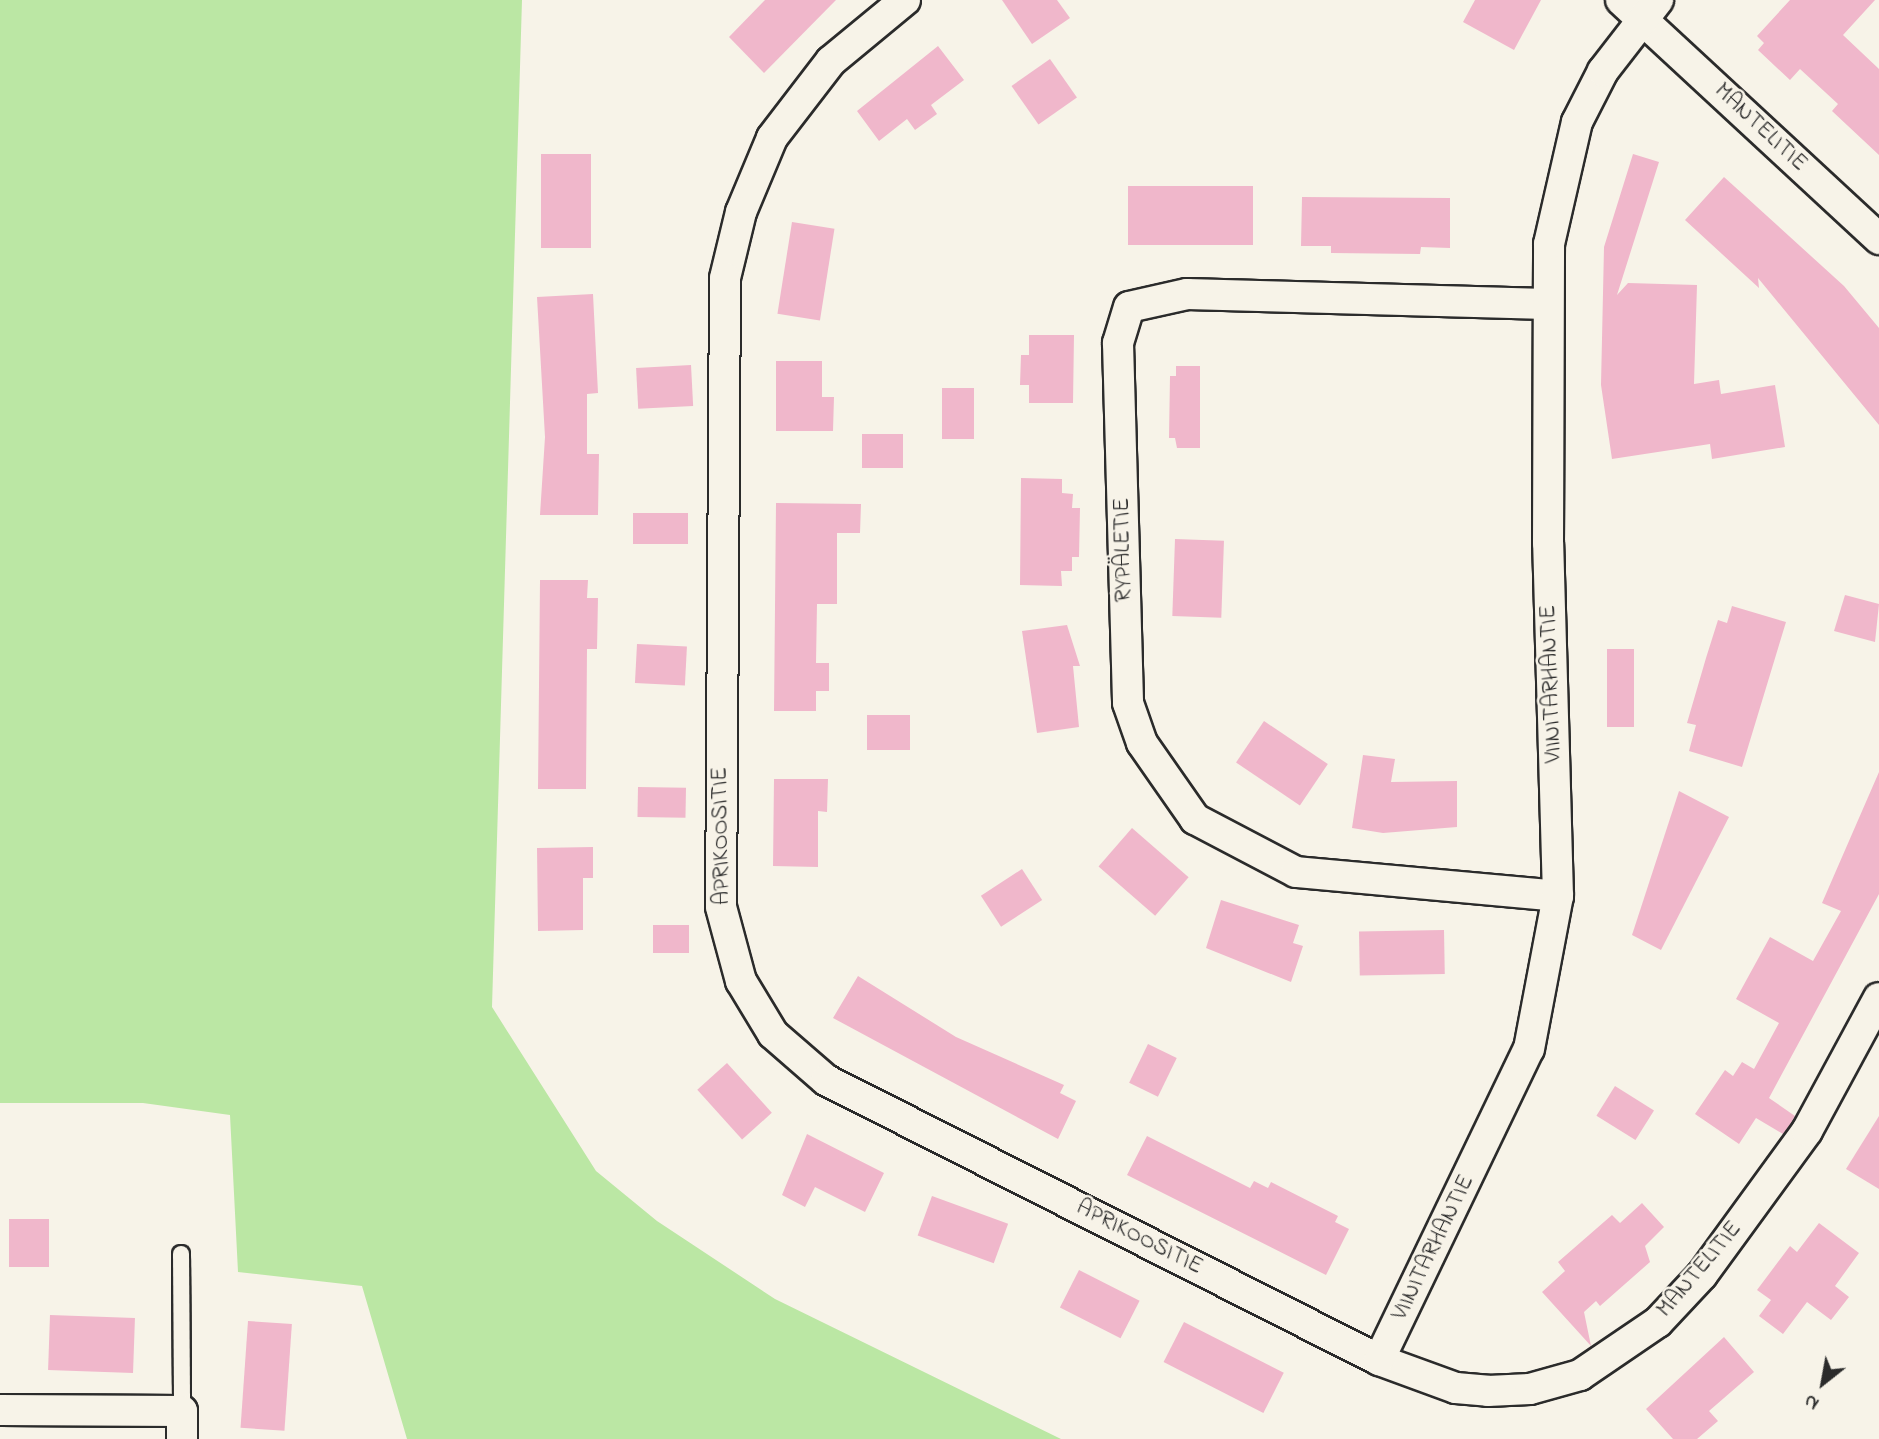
<!DOCTYPE html>
<html>
<head>
<meta charset="utf-8">
<style>
  body { margin:0 }
  #map { position:relative; width:1879px; height:1439px; overflow:hidden; background:#f7f3e8; font-family:"Indie Flower",sans-serif }
  div>[style] { position:absolute }
  .green>* { inset:0; background:#bbe7a4 }
  .building>* { inset:0; background:#f0b7cb; transform-origin:0 0 }
  .roads { filter:drop-shadow(2px 0 #2b2b2b) drop-shadow(-2px 0 #2b2b2b) drop-shadow(0 2px #2b2b2b) drop-shadow(0 -2px #2b2b2b) }
  .lane>* { height:16px; margin:-8px; padding:0 8px; transform-origin:8px; border-radius:8px; background:#f7f3e8 }
  .street>* { height:30px; margin:-15px; padding:0 15px; transform-origin:15px; border-radius:15px; background:#f7f3e8 }
  span { translate:-50% -50%; white-space:nowrap; text-align:center; line-height:1.15; -webkit-text-stroke:5px #f7f3e8; paint-order:stroke }
  .street-label { font-size:23px; color:#2b2b2b }
  .north { position:absolute; left:1788px; top:1348px; width:70px; height:70px; -webkit-text-stroke:5px #f7f3e8; paint-order:stroke; rotate:211deg; font-size:19px; font-weight:700; line-height:28px; text-align:center; color:#2b2b2b }
  .north::after { content:''; display:block; margin:auto; width:24px; height:32px; background:#2b2b2b; clip-path:polygon(50% 0,100% 100%,50% 72%,0 100%) }
</style>
</head>
<body>
<div id="map">
  <div class="green">
    <i style="clip-path:polygon(0 0,522px 0,492px 1007px,596px 1171px,657px 1221px,775px 1299px,1061px 1439px,407px 1439px,362px 1286px,238px 1272px,230px 1115px,143px 1103px,0 1103px)"></i>
  </div>
  <div class="building">
    <i style="clip-path:polygon(765px 0,836px 0,764px 73px,729px 37px)"></i>
    <i style="clip-path:polygon(1002px 0,1057px 0,1070px 18px,1032px 44px)"></i>
    <i style="clip-path:polygon(1475px 0,1541px 0,1514px 50px,1463px 22px)"></i>
    <i style="clip-path:polygon(1790px 0,1875px 0,1843px 35px,1879px 69px,1879px 155px,1832px 111px,1838px 104px,1800px 69px,1790px 80px,1758px 50px,1764px 43px,1757px 36px)"></i>
    <i style="clip-path:polygon(938px 46px,964px 80px,931px 105px,937px 114px,915px 130px,907px 119px,879px 141px,857px 111px)"></i>
    <i style="left:1050px;top:59px;width:47px;height:47px;rotate:55deg"></i>
    <i style="left:541px;top:154px;width:50px;height:94px"></i>
    <i style="clip-path:polygon(1633px 154px,1659px 162px,1617px 295px,1628px 283px,1697px 285px,1694px 384px,1719px 380px,1721px 394px,1775px 385px,1785px 447px,1712px 459px,1710px 444px,1612px 459px,1601px 385px,1604px 247px)"></i>
    <i style="clip-path:polygon(1724px 177px,1844px 286px,1879px 328px,1879px 425px,1758px 278px,1759px 288px,1685px 220px)"></i>
    <i style="left:1128px;top:186px;width:125px;height:59px"></i>
    <i style="clip-path:polygon(1302px 197px,1450px 198px,1450px 248px,1421px 247px,1420px 254px,1331px 253px,1331px 246px,1301px 246px)"></i>
    <i style="left:792px;top:222px;width:43px;height:93px;rotate:9deg"></i>
    <i style="clip-path:polygon(593px 294px,598px 393px,587px 394px,587px 454px,599px 454px,598px 515px,540px 515px,545px 437px,537px 297px)"></i>
    <i style="clip-path:polygon(1029px 335px,1074px 335px,1073px 403px,1029px 403px,1029px 385px,1020px 385px,1021px 355px,1029px 355px)"></i>
    <i style="clip-path:polygon(776px 361px,822px 361px,822px 397px,834px 397px,833px 431px,776px 431px)"></i>
    <i style="left:691px;top:365px;width:41px;height:55px;rotate:87deg"></i>
    <i style="clip-path:polygon(1176px 366px,1200px 366px,1200px 448px,1177px 448px,1175px 438px,1169px 438px,1170px 376px,1176px 376px)"></i>
    <i style="left:942px;top:388px;width:32px;height:51px"></i>
    <i style="left:862px;top:434px;width:41px;height:34px"></i>
    <i style="clip-path:polygon(1021px 478px,1062px 479px,1062px 493px,1073px 494px,1072px 508px,1080px 508px,1079px 557px,1072px 557px,1072px 571px,1061px 571px,1062px 586px,1020px 585px)"></i>
    <i style="clip-path:polygon(776px 503px,861px 504px,860px 533px,837px 533px,837px 604px,817px 604px,816px 663px,829px 663px,829px 691px,816px 691px,816px 711px,774px 711px)"></i>
    <i style="left:633px;top:513px;width:55px;height:31px"></i>
    <i style="left:1175px;top:539px;width:49px;height:77px;rotate:2deg"></i>
    <i style="clip-path:polygon(540px 580px,588px 580px,587px 598px,598px 598px,597px 649px,587px 649px,586px 789px,538px 789px)"></i>
    <i style="clip-path:polygon(1845px 595px,1879px 604px,1875px 642px,1834px 631px)"></i>
    <i style="clip-path:polygon(1732px 606px,1786px 622px,1742px 767px,1689px 751px,1696px 725px,1687px 723px,1706px 658px,1718px 620px,1727px 623px)"></i>
    <i style="clip-path:polygon(1067px 625px,1080px 666px,1073px 666px,1079px 727px,1037px 733px,1022px 631px)"></i>
    <i style="left:637px;top:644px;width:50px;height:39px;rotate:3deg"></i>
    <i style="left:1607px;top:649px;width:27px;height:78px"></i>
    <i style="left:867px;top:715px;width:43px;height:35px"></i>
    <i style="left:1264px;top:721px;width:77px;height:50px;rotate:34deg"></i>
    <i style="clip-path:polygon(1363px 755px,1395px 759px,1391px 782px,1457px 781px,1457px 827px,1383px 833px,1352px 828px)"></i>
    <i style="clip-path:polygon(1879px 772px,1879px 894px,1769px 1098px,1795px 1116px,1792px 1122px,1783px 1134px,1756px 1118px,1739px 1144px,1695px 1114px,1725px 1070px,1733px 1076px,1742px 1062px,1754px 1069px,1779px 1023px,1736px 999px,1770px 937px,1813px 961px,1841px 911px,1822px 903px)"></i>
    <i style="clip-path:polygon(774px 779px,828px 779px,827px 812px,818px 811px,818px 867px,773px 866px)"></i>
    <i style="left:638px;top:787px;width:48px;height:30px;rotate:1deg"></i>
    <i style="clip-path:polygon(1679px 791px,1729px 817px,1661px 950px,1632px 935px)"></i>
    <i style="left:1132px;top:828px;width:75px;height:51px;rotate:41deg"></i>
    <i style="clip-path:polygon(593px 847px,593px 878px,583px 878px,583px 930px,538px 931px,537px 848px)"></i>
    <i style="left:1022px;top:869px;width:37px;height:49px;rotate:57deg"></i>
    <i style="clip-path:polygon(1221px 900px,1299px 925px,1293px 943px,1303px 946px,1291px 982px,1206px 948px)"></i>
    <i style="left:653px;top:925px;width:36px;height:28px"></i>
    <i style="left:1444px;top:930px;width:44px;height:85px;rotate:89deg"></i>
    <i style="clip-path:polygon(858px 976px,956px 1037px,1064px 1085px,1060px 1093px,1076px 1101px,1058px 1139px,833px 1018px)"></i>
    <i style="left:1148px;top:1044px;width:32px;height:43px;rotate:26deg"></i>
    <i style="left:727px;top:1063px;width:67px;height:40px;rotate:48deg"></i>
    <i style="left:1615px;top:1086px;width:46px;height:35px;rotate:32deg"></i>
    <i style="clip-path:polygon(1879px 1116px,1879px 1189px,1846px 1169px)"></i>
    <i style="clip-path:polygon(807px 1134px,884px 1173px,865px 1212px,815px 1187px,805px 1207px,782px 1195px)"></i>
    <i style="clip-path:polygon(1147px 1136px,1250px 1188px,1254px 1181px,1268px 1188px,1271px 1182px,1338px 1216px,1335px 1222px,1349px 1229px,1326px 1275px,1127px 1175px)"></i>
    <i style="left:932px;top:1196px;width:81px;height:42px;rotate:20deg"></i>
    <i style="clip-path:polygon(1642px 1203px,1664px 1227px,1645px 1246px,1650px 1262px,1600px 1306px,1596px 1301px,1584px 1312px,1591px 1346px,1542px 1292px,1565px 1271px,1558px 1262px,1612px 1215px,1620px 1223px)"></i>
    <i style="left:9px;top:1219px;width:40px;height:48px"></i>
    <i style="clip-path:polygon(1819px 1223px,1859px 1253px,1835px 1286px,1849px 1297px,1831px 1320px,1807px 1302px,1783px 1334px,1759px 1316px,1771px 1300px,1757px 1290px,1790px 1246px,1797px 1252px)"></i>
    <i style="left:1079px;top:1270px;width:68px;height:42px;rotate:27deg"></i>
    <i style="left:50px;top:1315px;width:85px;height:55px;rotate:2deg"></i>
    <i style="left:248px;top:1321px;width:44px;height:107px;rotate:4deg"></i>
    <i style="left:1184px;top:1322px;width:112px;height:45px;rotate:27deg"></i>
    <i style="clip-path:polygon(1724px 1337px,1754px 1372px,1709px 1411px,1718px 1421px,1697px 1439px,1673px 1439px,1646px 1409px)"></i>
  </div>
  <div class="roads">
    <div class="lane">
      <i style="left:181px;top:1254px;width:157px;rotate:89.6deg"></i>
    </div>
    <div class="street">
      <i style="left:905px;top:0;width:96px;rotate:140.5deg"></i>
      <i style="left:831px;top:61px;width:97px;rotate:127.5deg"></i>
      <i style="left:772px;top:138px;width:80px;rotate:112.7deg"></i>
      <i style="left:741px;top:212px;width:68px;rotate:103.6deg"></i>
      <i style="left:725px;top:278px;width:629px;rotate:90.36deg"></i>
      <i style="left:721px;top:907px;width:77px;rotate:74.9deg"></i>
      <i style="left:741px;top:981px;width:62px;rotate:58.9deg"></i>
      <i style="left:773px;top:1034px;width:70px;rotate:41deg"></i>
      <i style="left:826px;top:1080px;width:620px;rotate:26.85deg"></i>
      <i style="left:1379px;top:1360px;width:82px;rotate:20deg"></i>
      <i style="left:1456px;top:1388px;width:32px;rotate:5deg"></i>
      <i style="left:1488px;top:1391px;width:42px;rotate:-2.7deg"></i>
      <i style="left:1530px;top:1389px;width:52px;rotate:-15.6deg"></i>
      <i style="left:1580px;top:1375px;width:94px;rotate:-34.2deg"></i>
      <i style="left:1658px;top:1322px;width:64px;rotate:-46.9deg"></i>
      <i style="left:1702px;top:1275px;width:178px;rotate:-53.9deg"></i>
      <i style="left:1807px;top:1131px;width:151px;rotate:-61.6deg"></i>
      <i style="left:1621px;top:0;width:352px;rotate:42.8deg"></i>
      <i style="left:1547px;top:304px;width:360px;rotate:-178.4deg"></i>
      <i style="left:1187px;top:294px;width:59px;rotate:167.4deg"></i>
      <i style="left:1129px;top:307px;width:38px;rotate:107deg"></i>
      <i style="left:1118px;top:343px;width:360px;rotate:88.4deg"></i>
      <i style="left:1128px;top:703px;width:42px;rotate:70.7deg"></i>
      <i style="left:1142px;top:743px;width:93px;rotate:55.1deg"></i>
      <i style="left:1195px;top:819px;width:114px;rotate:27.7deg"></i>
      <i style="left:1296px;top:872px;width:263px;rotate:5.2deg"></i>
      <i style="left:1379px;top:1360px;width:345px;rotate:-64.3deg"></i>
      <i style="left:1529px;top:1049px;width:156px;rotate:-79.3deg"></i>
      <i style="left:1558px;top:896px;width:353px;rotate:-91.6deg"></i>
      <i style="left:1548px;top:543px;width:299px;rotate:-89.8deg"></i>
      <i style="left:1549px;top:244px;width:125px;rotate:-77.1deg"></i>
      <i style="left:1577px;top:122px;width:57px;rotate:-63deg"></i>
      <i style="left:1603px;top:71px;width:90px;rotate:-52.2deg"></i>
      <i style="left:0;top:1410px;width:182px;rotate:0.3deg"></i>
      <i style="left:182px;top:1411px;width:28px;rotate:90deg"></i>
    </div>
  </div>
  <div class="street-label">
    <span style="left:1760px;top:128px;rotate:43deg">MANTELITIE</span>
    <span style="left:1124px;top:550px;rotate:-91deg">RYPÄLETIE</span>
    <span style="left:1552px;top:684px;rotate:-92deg">VIINITARHANTIE</span>
    <span style="left:722px;top:836px;rotate:-91deg">APRIKOOSITIE</span>
    <span style="left:1139px;top:1238px;rotate:27deg">APRIKOOSITIE</span>
    <span style="left:1434px;top:1248px;rotate:-64deg">VIINITARHANTIE</span>
    <span style="left:1700px;top:1270px;rotate:-50deg">MANTELITIE</span>
  </div>
  <div class="north">N</div>
</div>
</body>
</html>
